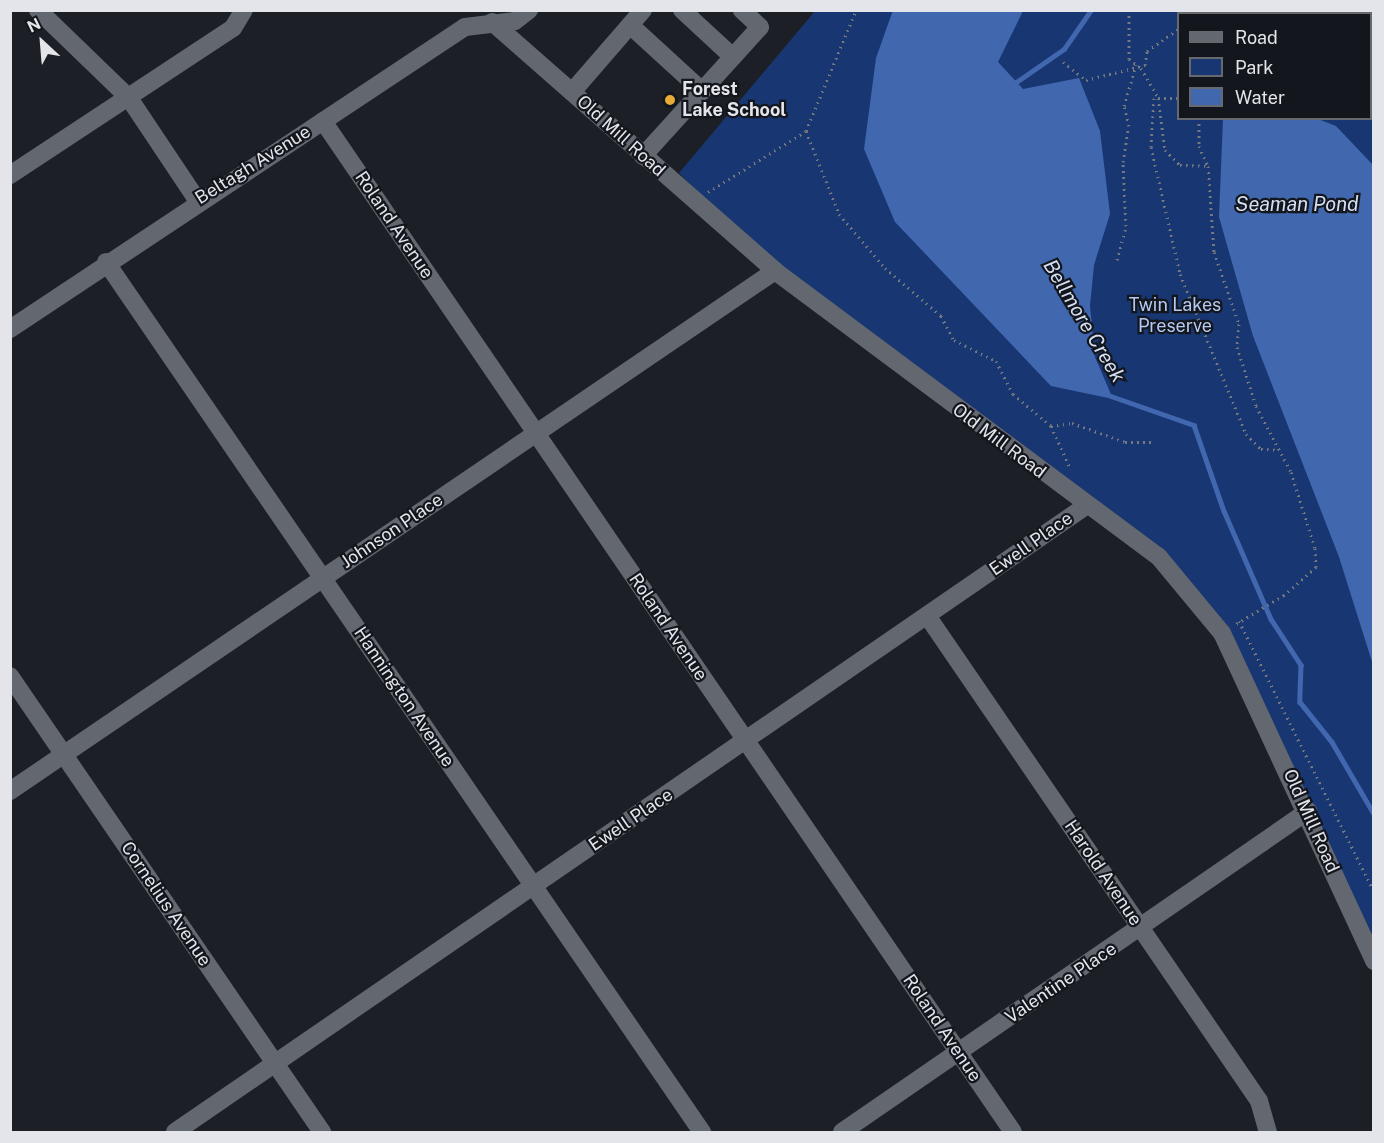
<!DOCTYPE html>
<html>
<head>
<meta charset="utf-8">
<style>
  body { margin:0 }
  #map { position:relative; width:1384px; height:1143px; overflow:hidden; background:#1c2026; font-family:"Public Sans",sans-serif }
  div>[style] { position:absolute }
  .green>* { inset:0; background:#183672 }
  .water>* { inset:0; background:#4167af }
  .stream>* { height:4.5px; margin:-2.25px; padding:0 2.25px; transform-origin:2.25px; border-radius:2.25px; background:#4167af }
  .path>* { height:3px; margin-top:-1.5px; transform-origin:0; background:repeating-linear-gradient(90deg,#75787e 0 1.5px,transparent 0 6px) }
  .minor>* { height:18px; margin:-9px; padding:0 9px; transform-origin:9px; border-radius:9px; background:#63676f }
  .dots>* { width:16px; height:16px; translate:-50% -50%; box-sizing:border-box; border:3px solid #13161c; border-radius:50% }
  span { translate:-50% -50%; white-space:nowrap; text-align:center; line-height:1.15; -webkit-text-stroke:4.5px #13161c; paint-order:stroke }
  .poi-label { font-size:18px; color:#e3e5ea; font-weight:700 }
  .left { translate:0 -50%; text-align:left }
  .street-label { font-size:18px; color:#e3e5ea }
  .park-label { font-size:18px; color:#b4caf2 }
  .water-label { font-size:20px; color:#d4dff3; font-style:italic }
  .frame { position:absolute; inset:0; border:12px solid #e3e5ea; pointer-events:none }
  .legend { position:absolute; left:1177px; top:12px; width:195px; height:108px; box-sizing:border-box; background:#13161c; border:2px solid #66696e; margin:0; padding:8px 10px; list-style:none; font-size:18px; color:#e3e5ea }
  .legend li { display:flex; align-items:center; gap:12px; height:30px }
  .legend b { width:30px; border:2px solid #66696e }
  .north { position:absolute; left:12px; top:12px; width:60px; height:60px; -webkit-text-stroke:4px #13161c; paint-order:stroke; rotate:334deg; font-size:16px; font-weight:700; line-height:24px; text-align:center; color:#e3e5ea }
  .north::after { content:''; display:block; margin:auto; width:21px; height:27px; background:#e3e5ea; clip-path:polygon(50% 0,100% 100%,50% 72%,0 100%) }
</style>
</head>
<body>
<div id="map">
  <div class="green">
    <i style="clip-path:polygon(evenodd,815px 11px,1373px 11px,1373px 944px,1223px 624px,1180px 571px,732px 227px,679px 173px,815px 11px,1178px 14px,1370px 14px,1370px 118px,1178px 118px,1178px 14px)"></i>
  </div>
  <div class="water">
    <i style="clip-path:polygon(893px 10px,1023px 11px,998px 62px,1023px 89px,1079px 78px,1100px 131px,1110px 214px,1094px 265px,1090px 306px,1095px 357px,1113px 399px,1051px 386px,895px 222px,864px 149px,876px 58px)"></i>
    <i style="clip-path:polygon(1223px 119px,1318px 119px,1336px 126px,1373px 165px,1373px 665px,1339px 557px,1253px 336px,1219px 217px)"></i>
  </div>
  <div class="stream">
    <i style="left:1012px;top:85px;width:63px;rotate:-34.7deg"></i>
    <i style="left:1064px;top:49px;width:47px;rotate:-55.3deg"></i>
    <i style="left:1111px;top:396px;width:88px;rotate:19.3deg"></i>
    <i style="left:1194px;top:425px;width:91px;rotate:70.8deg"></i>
    <i style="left:1224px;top:511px;width:118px;rotate:66.5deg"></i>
    <i style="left:1271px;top:619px;width:55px;rotate:56.9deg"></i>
    <i style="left:1301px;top:665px;width:37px;rotate:92deg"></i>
    <i style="left:1300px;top:702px;width:51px;rotate:51.3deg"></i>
    <i style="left:1332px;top:742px;width:83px;rotate:59.7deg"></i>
  </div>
  <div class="path">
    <i style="left:1129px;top:10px;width:49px;rotate:90deg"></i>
    <i style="left:1129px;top:59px;width:15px;rotate:37deg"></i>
    <i style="left:1141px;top:68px;width:34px;rotate:60deg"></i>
    <i style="left:1158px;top:98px;width:52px;rotate:82.3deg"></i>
    <i style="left:1165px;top:150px;width:21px;rotate:45deg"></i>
    <i style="left:1180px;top:165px;width:28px;rotate:2deg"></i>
    <i style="left:1208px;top:166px;width:86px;rotate:86deg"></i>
    <i style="left:1214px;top:252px;width:76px;rotate:70.9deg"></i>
    <i style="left:1239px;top:324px;width:23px;rotate:95deg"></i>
    <i style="left:1237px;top:347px;width:62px;rotate:72.1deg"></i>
    <i style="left:1256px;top:406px;width:75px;rotate:62.1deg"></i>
    <i style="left:1291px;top:472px;width:80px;rotate:72.5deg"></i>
    <i style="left:1315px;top:548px;width:19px;rotate:87deg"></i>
    <i style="left:1316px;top:567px;width:43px;rotate:138.8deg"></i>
    <i style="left:1284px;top:595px;width:58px;rotate:149deg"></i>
    <i style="left:1196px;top:14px;width:4px;rotate:-63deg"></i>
    <i style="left:1063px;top:62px;width:29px;rotate:38deg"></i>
    <i style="left:1086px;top:80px;width:61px;rotate:-14.3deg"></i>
    <i style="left:1145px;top:65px;width:14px;rotate:-82deg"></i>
    <i style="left:1147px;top:51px;width:38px;rotate:-35deg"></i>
    <i style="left:1178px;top:98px;width:24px;rotate:180deg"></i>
    <i style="left:1154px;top:98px;width:49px;rotate:93.5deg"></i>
    <i style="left:1151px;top:147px;width:130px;rotate:77.1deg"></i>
    <i style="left:1180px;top:274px;width:173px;rotate:67.6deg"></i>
    <i style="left:1246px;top:434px;width:21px;rotate:45deg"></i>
    <i style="left:1261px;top:449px;width:17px;rotate:3deg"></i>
    <i style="left:1199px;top:118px;width:28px;rotate:90deg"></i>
    <i style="left:1199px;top:146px;width:22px;rotate:66deg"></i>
    <i style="left:806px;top:131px;width:89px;rotate:68.3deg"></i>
    <i style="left:839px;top:214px;width:71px;rotate:49.6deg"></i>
    <i style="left:885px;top:268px;width:74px;rotate:40.6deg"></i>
    <i style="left:941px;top:316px;width:27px;rotate:62deg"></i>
    <i style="left:954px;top:340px;width:47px;rotate:26.6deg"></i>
    <i style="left:996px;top:361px;width:37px;rotate:63deg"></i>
    <i style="left:1013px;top:394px;width:50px;rotate:40.1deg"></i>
    <i style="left:1051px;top:426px;width:48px;rotate:65.6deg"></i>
    <i style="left:708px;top:192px;width:115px;rotate:-31.9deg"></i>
    <i style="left:806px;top:131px;width:131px;rotate:-67.5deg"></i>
    <i style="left:1117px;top:260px;width:35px;rotate:-75deg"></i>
    <i style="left:1126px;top:226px;width:64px;rotate:-92.7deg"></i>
    <i style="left:1123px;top:162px;width:36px;rotate:-81deg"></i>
    <i style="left:1129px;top:126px;width:21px;rotate:-104deg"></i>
    <i style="left:1124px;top:106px;width:43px;rotate:-73.7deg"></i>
    <i style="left:1051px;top:426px;width:21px;rotate:-8deg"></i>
    <i style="left:1072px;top:423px;width:56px;rotate:19.7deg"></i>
    <i style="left:1125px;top:442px;width:27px"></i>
    <i style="left:1239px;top:621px;width:303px;rotate:63.5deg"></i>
  </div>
  <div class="minor">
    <i style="left:38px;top:10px;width:127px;rotate:44deg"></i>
    <i style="left:129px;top:98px;width:123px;rotate:56.3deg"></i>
    <i style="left:682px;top:10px;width:69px;rotate:42.7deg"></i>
    <i style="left:492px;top:22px;width:377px;rotate:41.3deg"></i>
    <i style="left:775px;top:271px;width:477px;rotate:36.7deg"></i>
    <i style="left:1158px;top:556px;width:100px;rotate:50.3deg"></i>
    <i style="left:1222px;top:633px;width:362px;rotate:65.1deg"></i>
    <i style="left:630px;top:25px;width:98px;rotate:42.5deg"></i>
    <i style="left:572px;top:92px;width:108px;rotate:-49.1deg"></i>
    <i style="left:323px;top:121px;width:1224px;rotate:55.69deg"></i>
    <i style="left:643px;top:156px;width:174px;rotate:-47.8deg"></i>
    <i style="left:760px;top:27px;width:25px;rotate:-137deg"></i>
    <i style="left:10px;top:175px;width:267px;rotate:-33.4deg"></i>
    <i style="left:233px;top:28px;width:21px;rotate:-59deg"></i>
    <i style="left:106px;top:262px;width:1055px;rotate:55.59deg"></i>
    <i style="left:10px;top:329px;width:546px;rotate:-33.57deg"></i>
    <i style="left:465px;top:27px;width:50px;rotate:-6.8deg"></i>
    <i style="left:515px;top:21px;width:18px;rotate:-38deg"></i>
    <i style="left:928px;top:617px;width:586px;rotate:55.63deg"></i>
    <i style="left:1259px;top:1101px;width:32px;rotate:74deg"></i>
    <i style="left:10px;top:676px;width:553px;rotate:55.62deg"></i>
    <i style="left:10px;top:791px;width:925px;rotate:-34.21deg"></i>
    <i style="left:175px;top:1132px;width:1105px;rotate:-34.5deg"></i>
    <i style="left:842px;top:1132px;width:566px;rotate:-34.56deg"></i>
  </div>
  <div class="dots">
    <i style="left:670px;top:100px;background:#e7ac36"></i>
  </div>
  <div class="poi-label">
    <span class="left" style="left:682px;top:100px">Forest<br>Lake School</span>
  </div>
  <div class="street-label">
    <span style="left:621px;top:136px;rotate:42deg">Old Mill Road</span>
    <span style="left:253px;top:165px;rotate:-32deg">Beltagh Avenue</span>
    <span style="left:394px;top:225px;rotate:56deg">Roland Avenue</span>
    <span style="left:999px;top:441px;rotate:37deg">Old Mill Road</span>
    <span style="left:392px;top:531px;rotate:-34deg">Johnson Place</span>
    <span style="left:1031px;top:544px;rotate:-35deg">Ewell Place</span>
    <span style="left:668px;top:627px;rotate:56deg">Roland Avenue</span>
    <span style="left:404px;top:697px;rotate:56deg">Hannington Avenue</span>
    <span style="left:631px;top:820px;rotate:-34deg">Ewell Place</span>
    <span style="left:1311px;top:821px;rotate:66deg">Old Mill Road</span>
    <span style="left:1103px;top:873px;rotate:56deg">Harold Avenue</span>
    <span style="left:166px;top:904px;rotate:56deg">Cornelius Avenue</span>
    <span style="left:1061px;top:983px;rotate:-34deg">Valentine Place</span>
    <span style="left:942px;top:1028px;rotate:56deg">Roland Avenue</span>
  </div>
  <div class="park-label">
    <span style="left:1175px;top:316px">Twin Lakes<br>Preserve</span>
  </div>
  <div class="water-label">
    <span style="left:1297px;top:204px">Seaman Pond</span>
    <span style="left:1084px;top:321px;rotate:59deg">Bellmore Creek</span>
  </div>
  <div class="frame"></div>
  <ul class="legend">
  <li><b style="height:8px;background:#63676f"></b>Road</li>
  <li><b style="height:16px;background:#183672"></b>Park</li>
  <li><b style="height:16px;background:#4167af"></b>Water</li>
  </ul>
  <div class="north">N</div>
</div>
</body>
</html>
